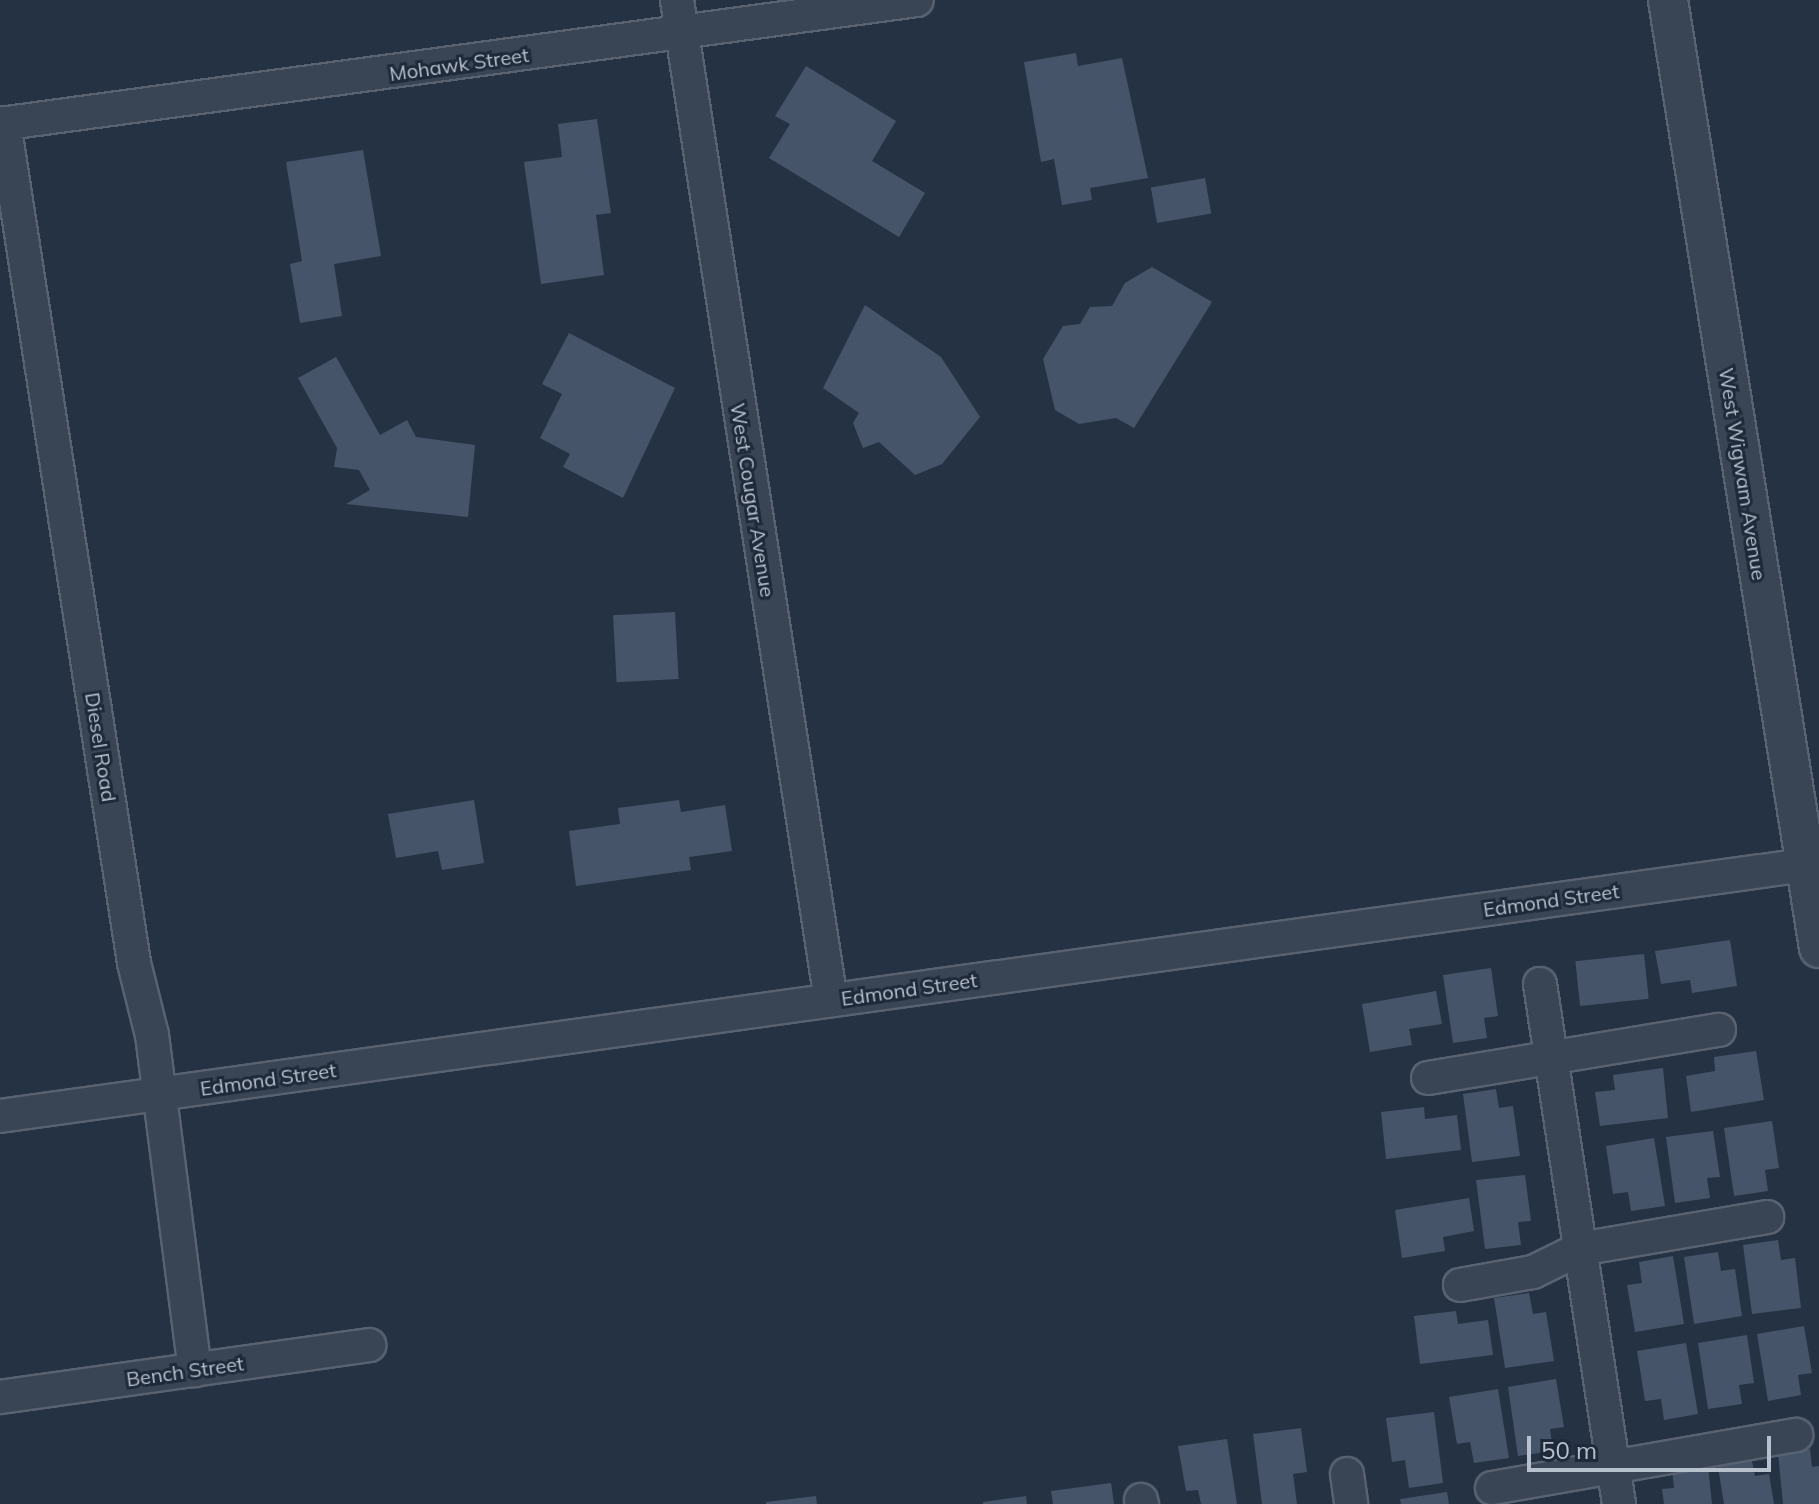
<!DOCTYPE html>
<html>
<head>
<meta charset="utf-8">
<style>
  body { margin:0 }
  #map { position:relative; width:1819px; height:1504px; overflow:hidden; background:#253244; font-family:Mulish,sans-serif }
  div>[style] { position:absolute }
  .building>* { inset:0; background:#465469; transform-origin:0 0 }
  .roads { filter:drop-shadow(2px 0 #586271) drop-shadow(-2px 0 #586271) drop-shadow(0 2px #586271) drop-shadow(0 -2px #586271) }
  .minor>* { height:32px; margin:-16px; padding:0 16px; transform-origin:16px; border-radius:16px; background:#394454 }
  .tertiary>* { height:38px; margin:-19px; padding:0 19px; transform-origin:19px; border-radius:19px; background:#394454 }
  span { translate:-50% -50%; white-space:nowrap; text-align:center; line-height:1.15; -webkit-text-stroke:6px #1e2939; paint-order:stroke }
  .street-label { font-size:20px; color:#b7c0cd }
  .scale { position:absolute; left:1527px; top:1436px; width:244px; height:36px; box-sizing:border-box; border:4px solid #b7c0cd; border-top:0; padding-left:10px; font-size:24px; line-height:28px; white-space:nowrap; color:#b7c0cd; -webkit-text-stroke:6px #1e2939; paint-order:stroke }
</style>
</head>
<body>
<div id="map">
  <div class="building">
    <i style="clip-path:polygon(1076px 53px,1078px 66px,1122px 58px,1148px 178px,1090px 188px,1092px 200px,1062px 205px,1054px 159px,1041px 162px,1024px 62px)"></i>
    <i style="clip-path:polygon(806px 66px,896px 121px,872px 161px,925px 193px,899px 237px,769px 158px,790px 124px,775px 116px)"></i>
    <i style="clip-path:polygon(597px 119px,611px 213px,596px 215px,604px 275px,541px 284px,524px 162px,562px 157px,558px 124px)"></i>
    <i style="clip-path:polygon(363px 150px,381px 256px,334px 264px,342px 316px,300px 323px,290px 264px,302px 261px,286px 162px)"></i>
    <i style="left:1205px;top:178px;width:36px;height:55px;rotate:80deg"></i>
    <i style="clip-path:polygon(1152px 267px,1212px 302px,1134px 428px,1116px 418px,1079px 424px,1055px 410px,1043px 359px,1063px 326px,1080px 324px,1090px 307px,1112px 306px,1125px 283px)"></i>
    <i style="clip-path:polygon(865px 305px,941px 357px,980px 417px,942px 464px,915px 475px,879px 442px,863px 448px,853px 423px,859px 413px,823px 388px)"></i>
    <i style="clip-path:polygon(569px 333px,675px 388px,623px 498px,563px 467px,570px 454px,540px 438px,562px 394px,542px 384px)"></i>
    <i style="clip-path:polygon(336px 357px,380px 435px,407px 420px,416px 437px,475px 445px,468px 517px,346px 504px,370px 490px,359px 470px,334px 467px,337px 448px,298px 378px)"></i>
    <i style="left:675px;top:612px;width:67px;height:62px;rotate:87deg"></i>
    <i style="clip-path:polygon(474px 800px,484px 863px,442px 870px,438px 851px,396px 858px,388px 814px)"></i>
    <i style="clip-path:polygon(679px 800px,681px 812px,725px 805px,732px 851px,689px 857px,691px 870px,576px 886px,569px 831px,620px 824px,618px 808px)"></i>
    <i style="clip-path:polygon(1730px 940px,1737px 986px,1692px 993px,1690px 980px,1661px 984px,1655px 951px)"></i>
    <i style="left:1644px;top:954px;width:45px;height:69px;rotate:84deg"></i>
    <i style="clip-path:polygon(1491px 968px,1498px 1016px,1484px 1018px,1487px 1038px,1453px 1043px,1443px 975px)"></i>
    <i style="clip-path:polygon(1436px 991px,1442px 1024px,1409px 1029px,1412px 1045px,1370px 1052px,1362px 1004px)"></i>
    <i style="clip-path:polygon(1756px 1051px,1764px 1100px,1691px 1112px,1686px 1076px,1715px 1071px,1714px 1057px)"></i>
    <i style="clip-path:polygon(1663px 1068px,1668px 1118px,1600px 1126px,1595px 1092px,1615px 1090px,1613px 1075px)"></i>
    <i style="clip-path:polygon(1496px 1089px,1499px 1108px,1513px 1106px,1520px 1156px,1472px 1162px,1463px 1094px)"></i>
    <i style="clip-path:polygon(1424px 1107px,1425px 1119px,1457px 1115px,1461px 1150px,1386px 1159px,1381px 1112px)"></i>
    <i style="clip-path:polygon(1772px 1121px,1779px 1168px,1765px 1170px,1768px 1191px,1734px 1196px,1724px 1128px)"></i>
    <i style="clip-path:polygon(1713px 1131px,1720px 1177px,1707px 1178px,1710px 1198px,1675px 1203px,1666px 1137px)"></i>
    <i style="clip-path:polygon(1654px 1138px,1665px 1206px,1631px 1211px,1628px 1192px,1613px 1194px,1606px 1146px)"></i>
    <i style="clip-path:polygon(1525px 1175px,1531px 1221px,1518px 1222px,1521px 1245px,1485px 1249px,1476px 1180px)"></i>
    <i style="clip-path:polygon(1469px 1198px,1474px 1231px,1443px 1237px,1445px 1251px,1402px 1258px,1395px 1210px)"></i>
    <i style="clip-path:polygon(1778px 1240px,1781px 1260px,1795px 1258px,1801px 1308px,1752px 1314px,1743px 1245px)"></i>
    <i style="clip-path:polygon(1718px 1252px,1721px 1271px,1735px 1269px,1742px 1316px,1694px 1324px,1684px 1257px)"></i>
    <i style="clip-path:polygon(1673px 1256px,1684px 1324px,1635px 1332px,1627px 1285px,1642px 1283px,1639px 1262px)"></i>
    <i style="clip-path:polygon(1529px 1293px,1533px 1314px,1546px 1312px,1554px 1361px,1505px 1368px,1494px 1298px)"></i>
    <i style="clip-path:polygon(1456px 1311px,1458px 1324px,1488px 1320px,1493px 1355px,1420px 1364px,1414px 1316px)"></i>
    <i style="clip-path:polygon(1804px 1326px,1812px 1373px,1798px 1375px,1801px 1395px,1768px 1401px,1757px 1334px)"></i>
    <i style="clip-path:polygon(1747px 1335px,1754px 1383px,1739px 1385px,1742px 1404px,1708px 1409px,1698px 1343px)"></i>
    <i style="clip-path:polygon(1686px 1343px,1698px 1414px,1664px 1420px,1661px 1399px,1645px 1401px,1637px 1351px)"></i>
    <i style="clip-path:polygon(1556px 1379px,1564px 1427px,1550px 1429px,1553px 1451px,1518px 1456px,1508px 1387px)"></i>
    <i style="clip-path:polygon(1498px 1389px,1509px 1458px,1474px 1463px,1470px 1442px,1457px 1444px,1449px 1397px)"></i>
    <i style="clip-path:polygon(1434px 1412px,1443px 1483px,1409px 1488px,1405px 1460px,1392px 1462px,1386px 1418px)"></i>
    <i style="clip-path:polygon(1301px 1428px,1307px 1472px,1293px 1474px,1297px 1504px,1262px 1504px,1253px 1434px)"></i>
    <i style="clip-path:polygon(1227px 1439px,1237px 1504px,1201px 1504px,1198px 1490px,1186px 1491px,1178px 1446px)"></i>
    <i style="clip-path:polygon(1810px 1449px,1812px 1467px,1819px 1466px,1819px 1504px,1783px 1504px,1778px 1453px)"></i>
    <i style="clip-path:polygon(1751px 1456px,1755px 1476px,1769px 1474px,1774px 1504px,1724px 1504px,1717px 1461px)"></i>
    <i style="clip-path:polygon(1708px 1466px,1712px 1504px,1664px 1504px,1662px 1489px,1674px 1488px,1672px 1470px)"></i>
    <i style="clip-path:polygon(1111px 1483px,1114px 1504px,1053px 1504px,1051px 1491px)"></i>
    <i style="clip-path:polygon(1447px 1492px,1449px 1504px,1401px 1504px,1400px 1499px)"></i>
    <i style="clip-path:polygon(816px 1496px,817px 1504px,766px 1504px,766px 1502px)"></i>
    <i style="clip-path:polygon(1026px 1496px,1027px 1504px,983px 1504px,983px 1502px)"></i>
  </div>
  <div class="roads">
    <div class="minor">
      <i style="left:677px;top:0;width:1012px;rotate:81.25deg"></i>
      <i style="left:4px;top:123px;width:850px;rotate:81.2deg"></i>
      <i style="left:134px;top:963px;width:74px;rotate:76deg"></i>
      <i style="left:152px;top:1035px;width:338px;rotate:82.7deg"></i>
      <i style="left:0;top:124px;width:925px;rotate:-7.7deg"></i>
      <i style="left:1540px;top:984px;width:526px;rotate:81.36deg"></i>
      <i style="left:1428px;top:1078px;width:295px;rotate:-9.4deg"></i>
      <i style="left:0;top:1116px;width:1837px;rotate:-7.92deg"></i>
      <i style="left:1460px;top:1285px;width:74px;rotate:-10.1deg"></i>
      <i style="left:1533px;top:1272px;width:52px;rotate:-26.1deg"></i>
      <i style="left:1580px;top:1249px;width:190px;rotate:-9.7deg"></i>
      <i style="left:0;top:1397px;width:373px;rotate:-8deg"></i>
      <i style="left:1347px;top:1474px;width:30px;rotate:82deg"></i>
      <i style="left:1492px;top:1488px;width:309px;rotate:-9.9deg"></i>
      <i style="left:1141px;top:1500px;width:4px;rotate:76deg"></i>
    </div>
    <div class="tertiary">
      <i style="left:1668px;top:0;width:960px;rotate:80.95deg"></i>
    </div>
  </div>
  <div class="street-label">
    <span style="left:459px;top:64px;rotate:-8deg">Mohawk Street</span>
    <span style="left:1743px;top:474px;rotate:81deg">West Wigwam Avenue</span>
    <span style="left:753px;top:500px;rotate:81deg">West Cougar Avenue</span>
    <span style="left:101px;top:747px;rotate:81deg">Diesel Road</span>
    <span style="left:1551px;top:900px;rotate:-8deg">Edmond Street</span>
    <span style="left:909px;top:989px;rotate:-8deg">Edmond Street</span>
    <span style="left:268px;top:1079px;rotate:-8deg">Edmond Street</span>
    <span style="left:185px;top:1371px;rotate:-8deg">Bench Street</span>
  </div>
  <div class="scale">50 m</div>
</div>
</body>
</html>
